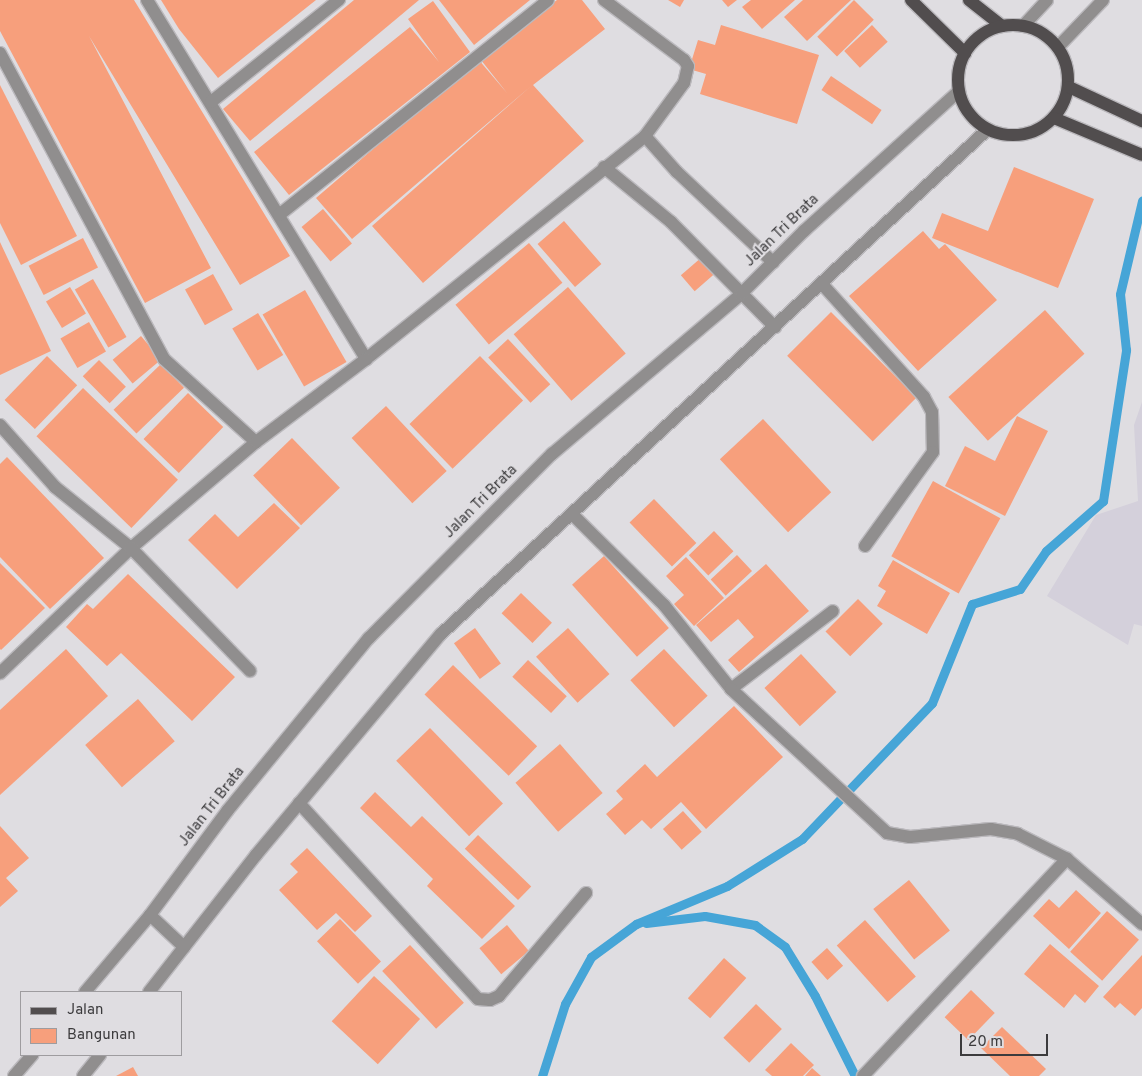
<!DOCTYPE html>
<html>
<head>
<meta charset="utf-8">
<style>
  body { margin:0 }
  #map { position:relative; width:1142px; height:1076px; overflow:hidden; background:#dfdde1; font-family:Overpass,sans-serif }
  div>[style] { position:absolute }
  .built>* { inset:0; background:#d4d0db }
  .stream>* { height:9px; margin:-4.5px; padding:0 4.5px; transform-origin:4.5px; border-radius:4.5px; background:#46a5d7 }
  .building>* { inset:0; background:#f79f7c; transform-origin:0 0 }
  .roads { filter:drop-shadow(1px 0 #bbb9bd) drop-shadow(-1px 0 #bbb9bd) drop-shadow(0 1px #bbb9bd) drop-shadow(0 -1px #bbb9bd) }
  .minor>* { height:12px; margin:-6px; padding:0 6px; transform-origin:6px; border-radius:6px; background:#908e8e }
  .major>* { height:12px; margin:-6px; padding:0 6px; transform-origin:6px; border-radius:6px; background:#514d4e }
  .major>.ring { margin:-6px; padding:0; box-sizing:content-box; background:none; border:12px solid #514d4e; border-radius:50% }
  span { translate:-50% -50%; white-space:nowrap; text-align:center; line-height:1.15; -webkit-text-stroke:4px #dfdde1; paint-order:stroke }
  .street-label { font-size:15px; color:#3c3b3d }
  .legend { position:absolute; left:20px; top:991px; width:162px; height:65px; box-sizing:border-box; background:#dfdde1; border:1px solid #9e9c9f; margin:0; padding:6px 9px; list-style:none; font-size:15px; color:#3c3b3d }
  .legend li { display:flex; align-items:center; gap:10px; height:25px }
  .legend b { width:25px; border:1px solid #9e9c9f }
  .scale { position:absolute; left:960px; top:1034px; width:88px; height:22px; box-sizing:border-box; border:2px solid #3c3b3d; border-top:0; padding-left:6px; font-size:15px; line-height:18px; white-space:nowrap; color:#3c3b3d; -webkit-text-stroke:4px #dfdde1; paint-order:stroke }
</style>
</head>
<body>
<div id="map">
  <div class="built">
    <i style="clip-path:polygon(1142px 402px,1142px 626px,1134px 624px,1128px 645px,1047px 596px,1096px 515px,1138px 501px,1134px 425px)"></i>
  </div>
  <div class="stream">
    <i style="left:646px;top:923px;width:59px;rotate:-6.8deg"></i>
    <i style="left:705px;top:916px;width:51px;rotate:10.2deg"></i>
    <i style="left:755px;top:925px;width:37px;rotate:36deg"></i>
    <i style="left:785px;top:947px;width:57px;rotate:58.5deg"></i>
    <i style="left:815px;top:996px;width:89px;rotate:63.4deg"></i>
    <i style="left:542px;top:1076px;width:76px;rotate:-72.3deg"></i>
    <i style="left:565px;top:1004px;width:54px;rotate:-61deg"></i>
    <i style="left:591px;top:957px;width:56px;rotate:-36.3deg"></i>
    <i style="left:636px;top:924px;width:99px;rotate:-22.7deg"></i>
    <i style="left:727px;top:886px;width:89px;rotate:-32.1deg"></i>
    <i style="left:802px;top:839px;width:188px;rotate:-46.3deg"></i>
    <i style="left:932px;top:703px;width:107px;rotate:-68deg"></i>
    <i style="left:972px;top:604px;width:50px;rotate:-17.4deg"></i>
    <i style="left:1020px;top:589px;width:46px;rotate:-55.6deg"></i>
    <i style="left:1046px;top:551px;width:76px;rotate:-41.3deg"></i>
    <i style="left:1103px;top:501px;width:153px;rotate:-81.3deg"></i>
    <i style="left:1126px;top:350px;width:56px;rotate:-96.1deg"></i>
    <i style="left:1120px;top:294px;width:96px;rotate:-76.7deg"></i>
  </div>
  <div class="building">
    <i style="clip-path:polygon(0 0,134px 0,290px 256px,240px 285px,89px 36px,211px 268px,145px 303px,0 31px)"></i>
    <i style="clip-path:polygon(161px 0,316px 0,218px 78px,179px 29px)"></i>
    <i style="clip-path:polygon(354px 0,419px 0,250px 141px,223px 109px)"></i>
    <i style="clip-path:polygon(439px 0,530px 0,474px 45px)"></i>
    <i style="clip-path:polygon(557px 0,582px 0,605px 29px,533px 85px,584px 141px,423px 283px,372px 226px,531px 86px,352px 239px,316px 198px,478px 59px,507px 93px,481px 60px)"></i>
    <i style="clip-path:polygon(668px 0,684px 0,680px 7px)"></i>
    <i style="clip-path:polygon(722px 0,737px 0,728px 7px)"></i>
    <i style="clip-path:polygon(751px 0,795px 0,762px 29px,742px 7px)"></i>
    <i style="clip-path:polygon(803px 0,851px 0,807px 41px,784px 17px)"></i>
    <i style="left:854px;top:0;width:28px;height:52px;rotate:45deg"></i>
    <i style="clip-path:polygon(433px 1px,470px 52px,289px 195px,254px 152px,410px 27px,439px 62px,408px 19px)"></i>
    <i style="clip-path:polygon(721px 25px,819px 55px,797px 124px,700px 94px,706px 74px,689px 69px,698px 40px,715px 45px)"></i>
    <i style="left:872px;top:25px;width:23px;height:38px;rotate:47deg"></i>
    <i style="left:831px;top:76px;width:61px;height:17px;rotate:34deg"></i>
    <i style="clip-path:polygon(0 85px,77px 236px,21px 265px,0 223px)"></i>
    <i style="clip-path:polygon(1014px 167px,1094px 199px,1058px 288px,932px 238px,942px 213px,988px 231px)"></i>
    <i style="left:323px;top:209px;width:45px;height:28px;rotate:50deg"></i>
    <i style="left:564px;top:221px;width:57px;height:35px;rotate:49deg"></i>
    <i style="clip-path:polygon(923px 231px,939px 249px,945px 244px,997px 300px,918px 371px,849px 296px)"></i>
    <i style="left:83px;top:238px;width:33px;height:61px;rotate:63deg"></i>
    <i style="clip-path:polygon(0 242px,51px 351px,0 375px)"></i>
    <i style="left:529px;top:243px;width:52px;height:96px;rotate:50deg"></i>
    <i style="left:702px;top:257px;width:21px;height:28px;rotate:49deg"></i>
    <i style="left:213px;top:274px;width:41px;height:32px;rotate:61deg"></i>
    <i style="left:93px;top:279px;width:67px;height:21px;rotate:60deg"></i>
    <i style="left:70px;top:287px;width:31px;height:28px;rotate:59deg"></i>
    <i style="left:568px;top:287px;width:88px;height:72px;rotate:49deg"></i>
    <i style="left:305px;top:290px;width:83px;height:49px;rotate:60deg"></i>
    <i style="left:1045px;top:310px;width:59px;height:130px;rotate:48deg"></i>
    <i style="left:831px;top:312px;width:121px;height:62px;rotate:45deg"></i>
    <i style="left:258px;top:313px;width:49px;height:30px;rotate:59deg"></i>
    <i style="left:89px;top:322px;width:34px;height:33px;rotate:60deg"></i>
    <i style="left:141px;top:336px;width:31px;height:37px;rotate:50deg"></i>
    <i style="left:508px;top:339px;width:62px;height:27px;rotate:47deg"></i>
    <i style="left:47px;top:356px;width:42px;height:61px;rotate:44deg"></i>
    <i style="left:480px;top:356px;width:62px;height:98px;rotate:46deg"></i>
    <i style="left:99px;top:360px;width:38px;height:23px;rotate:45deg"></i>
    <i style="left:161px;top:364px;width:33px;height:66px;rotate:46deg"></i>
    <i style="left:83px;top:388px;width:132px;height:67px;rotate:44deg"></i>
    <i style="left:188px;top:393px;width:49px;height:64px;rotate:44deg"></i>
    <i style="left:386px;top:406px;width:89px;height:47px;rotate:47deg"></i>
    <i style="clip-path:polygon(1017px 416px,1048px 431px,1005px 516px,945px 486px,965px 446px,995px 461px)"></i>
    <i style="left:763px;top:419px;width:100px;height:59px;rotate:47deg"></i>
    <i style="left:292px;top:438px;width:69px;height:54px;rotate:46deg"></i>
    <i style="clip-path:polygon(7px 457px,104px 558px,50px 609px,0 557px,0 464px)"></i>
    <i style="left:933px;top:481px;width:77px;height:86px;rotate:29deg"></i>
    <i style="left:654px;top:499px;width:61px;height:34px;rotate:46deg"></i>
    <i style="clip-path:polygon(274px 503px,300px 528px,237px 589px,188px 540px,215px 514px,238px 537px)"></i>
    <i style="left:714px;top:531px;width:28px;height:35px;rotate:46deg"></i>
    <i style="left:737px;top:555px;width:22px;height:36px;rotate:47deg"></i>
    <i style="left:604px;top:556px;width:97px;height:43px;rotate:48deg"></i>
    <i style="clip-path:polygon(686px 557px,724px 598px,694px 626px,674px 604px,684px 595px,666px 576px)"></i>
    <i style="clip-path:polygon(893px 560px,950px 593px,927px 634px,877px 606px,886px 591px,878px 586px)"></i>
    <i style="clip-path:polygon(0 563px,45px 608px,1px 650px,0 649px)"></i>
    <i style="clip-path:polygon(766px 564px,809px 611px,739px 672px,728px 660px,754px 637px,738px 619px,711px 642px,696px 625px)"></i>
    <i style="clip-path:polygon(128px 574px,235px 677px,192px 721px,121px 653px,107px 666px,66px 627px,87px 604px,93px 609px)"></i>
    <i style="left:521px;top:593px;width:43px;height:28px;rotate:44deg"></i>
    <i style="left:858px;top:599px;width:35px;height:46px;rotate:45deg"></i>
    <i style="left:475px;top:628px;width:44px;height:26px;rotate:54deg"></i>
    <i style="left:568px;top:628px;width:62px;height:43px;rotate:48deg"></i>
    <i style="clip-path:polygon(66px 649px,108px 696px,0 795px,0 710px)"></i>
    <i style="left:664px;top:649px;width:64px;height:46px;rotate:47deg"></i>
    <i style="left:801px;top:654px;width:52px;height:50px;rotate:47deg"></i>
    <i style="left:528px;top:660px;width:53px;height:23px;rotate:43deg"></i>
    <i style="left:453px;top:665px;width:117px;height:41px;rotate:44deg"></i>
    <i style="left:138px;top:699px;width:56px;height:70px;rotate:49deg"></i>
    <i style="clip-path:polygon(734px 706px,783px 757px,706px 829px,681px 802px,651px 829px,642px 820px,625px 835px,606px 814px,623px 799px,616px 791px,645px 764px,657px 777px)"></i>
    <i style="left:430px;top:728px;width:105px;height:47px;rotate:46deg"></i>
    <i style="left:560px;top:744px;width:65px;height:59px;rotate:49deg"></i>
    <i style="clip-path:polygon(375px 792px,411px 827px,422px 816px,515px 906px,482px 939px,427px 886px,433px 879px,360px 808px)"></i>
    <i style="left:683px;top:811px;width:28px;height:27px;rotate:48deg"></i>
    <i style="clip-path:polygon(0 826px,29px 858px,6px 878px,18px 891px,0 907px)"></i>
    <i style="left:478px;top:835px;width:74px;height:19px;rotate:44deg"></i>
    <i style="clip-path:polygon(307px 848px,372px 916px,355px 932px,336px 913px,317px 930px,279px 890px,298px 872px,290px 864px)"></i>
    <i style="left:909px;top:880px;width:65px;height:46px;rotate:51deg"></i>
    <i style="clip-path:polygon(1076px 890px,1101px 913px,1069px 949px,1033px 916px,1049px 899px,1059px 908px)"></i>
    <i style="left:1107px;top:911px;width:43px;height:55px;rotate:42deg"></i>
    <i style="left:340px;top:919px;width:59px;height:32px;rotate:46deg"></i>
    <i style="left:865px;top:920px;width:76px;height:38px;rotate:48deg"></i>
    <i style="left:507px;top:925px;width:34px;height:36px;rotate:50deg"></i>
    <i style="clip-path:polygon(1050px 944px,1099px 986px,1085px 1003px,1075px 994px,1064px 1008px,1024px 974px)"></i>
    <i style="left:410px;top:945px;width:79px;height:38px;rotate:47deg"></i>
    <i style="left:827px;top:948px;width:24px;height:21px;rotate:48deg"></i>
    <i style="clip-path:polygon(1142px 955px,1142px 1008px,1135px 1016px,1120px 1003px,1115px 1008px,1103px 997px)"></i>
    <i style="left:724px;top:958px;width:30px;height:54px;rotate:42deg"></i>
    <i style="left:374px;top:976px;width:63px;height:62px;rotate:43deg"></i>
    <i style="left:971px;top:990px;width:33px;height:38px;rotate:44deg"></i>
    <i style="left:756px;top:1004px;width:36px;height:47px;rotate:44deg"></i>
    <i style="clip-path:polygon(1002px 1027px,1046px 1069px,1039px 1076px,1010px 1076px,981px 1048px)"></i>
    <i style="clip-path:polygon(791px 1043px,814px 1065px,803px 1076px,772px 1076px,765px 1070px)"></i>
    <i style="clip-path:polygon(133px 1067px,138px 1076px,116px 1076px)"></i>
    <i style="clip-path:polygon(812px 1068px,821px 1076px,805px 1076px)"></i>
  </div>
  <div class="roads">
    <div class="minor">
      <i style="left:147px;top:0;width:421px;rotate:58.6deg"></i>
      <i style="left:366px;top:359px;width:357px;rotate:-38.6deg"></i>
      <i style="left:645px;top:136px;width:66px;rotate:-53.7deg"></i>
      <i style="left:684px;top:83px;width:17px;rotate:-77deg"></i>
      <i style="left:688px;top:66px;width:7px;rotate:-124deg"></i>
      <i style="left:684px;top:60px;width:100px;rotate:-143.1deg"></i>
      <i style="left:1023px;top:26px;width:35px;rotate:-47deg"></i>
      <i style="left:1058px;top:47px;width:65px;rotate:-46.2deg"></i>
      <i style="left:0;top:53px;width:347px;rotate:61.8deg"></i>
      <i style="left:164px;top:359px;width:124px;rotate:42.1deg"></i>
      <i style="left:256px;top:442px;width:164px;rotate:139.7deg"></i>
      <i style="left:131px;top:548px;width:181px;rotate:136.3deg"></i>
      <i style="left:211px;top:102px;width:164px;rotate:-38.6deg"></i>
      <i style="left:645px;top:136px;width:48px;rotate:48.4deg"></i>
      <i style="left:677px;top:172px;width:132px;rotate:43.2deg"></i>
      <i style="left:604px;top:167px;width:87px;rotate:39.4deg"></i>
      <i style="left:671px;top:222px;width:148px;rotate:45.3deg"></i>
      <i style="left:279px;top:215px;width:344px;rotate:-38.6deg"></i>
      <i style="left:822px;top:284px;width:152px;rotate:47.9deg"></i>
      <i style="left:924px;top:397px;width:17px;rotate:62deg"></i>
      <i style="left:932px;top:412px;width:40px;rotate:88.6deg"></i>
      <i style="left:933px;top:452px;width:116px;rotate:125.9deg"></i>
      <i style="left:0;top:425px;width:83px;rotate:48.4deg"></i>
      <i style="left:55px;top:487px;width:97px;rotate:38.8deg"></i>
      <i style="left:131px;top:548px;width:171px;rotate:45.9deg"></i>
      <i style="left:256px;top:442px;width:138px;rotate:-37deg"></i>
      <i style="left:572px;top:514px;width:129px;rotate:44.7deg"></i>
      <i style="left:664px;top:605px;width:107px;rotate:51.4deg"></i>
      <i style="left:731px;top:689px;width:128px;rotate:-37.4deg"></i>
      <i style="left:731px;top:689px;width:212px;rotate:42.7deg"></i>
      <i style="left:887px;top:833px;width:23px;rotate:10deg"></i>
      <i style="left:910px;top:837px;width:81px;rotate:-5.6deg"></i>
      <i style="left:991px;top:829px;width:27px;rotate:10deg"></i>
      <i style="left:1018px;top:834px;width:55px;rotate:27deg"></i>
      <i style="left:1067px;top:859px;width:99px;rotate:40.9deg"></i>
      <i style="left:299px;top:803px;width:265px;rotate:47.6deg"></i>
      <i style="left:478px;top:999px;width:12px;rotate:5deg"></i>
      <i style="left:490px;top:1000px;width:10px;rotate:-24deg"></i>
      <i style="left:499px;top:996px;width:135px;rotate:-49.8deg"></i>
      <i style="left:150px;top:915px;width:47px;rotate:43.3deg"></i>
      <i style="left:85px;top:992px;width:101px;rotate:-49.8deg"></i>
      <i style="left:150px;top:915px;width:131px;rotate:-53.4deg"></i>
      <i style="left:228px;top:810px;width:222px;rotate:-50.7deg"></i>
      <i style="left:369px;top:638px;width:260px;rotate:-45.2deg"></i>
      <i style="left:552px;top:454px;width:248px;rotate:-40.2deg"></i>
      <i style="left:741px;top:294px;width:89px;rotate:-45deg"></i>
      <i style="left:804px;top:231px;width:209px;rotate:-42.1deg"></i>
      <i style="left:149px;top:992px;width:174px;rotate:-52deg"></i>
      <i style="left:256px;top:855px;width:288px;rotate:-50.1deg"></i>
      <i style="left:441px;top:634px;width:744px;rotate:-42.71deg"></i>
      <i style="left:14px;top:1076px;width:28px;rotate:-49deg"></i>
      <i style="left:83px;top:1076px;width:27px;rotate:-51deg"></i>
      <i style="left:863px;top:1076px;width:298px;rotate:-46.8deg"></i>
    </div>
    <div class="major">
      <i style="left:911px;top:0;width:76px;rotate:44.5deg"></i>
      <i style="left:969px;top:0;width:42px;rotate:38.2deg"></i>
      <i class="ring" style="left:958px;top:25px;width:98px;height:98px"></i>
      <i style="left:1069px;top:87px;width:81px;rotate:25deg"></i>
      <i style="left:1054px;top:118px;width:95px;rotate:22.8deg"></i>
    </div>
  </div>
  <div class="street-label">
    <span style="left:782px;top:231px;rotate:-44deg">Jalan Tri Brata</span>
    <span style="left:481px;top:502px;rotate:-45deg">Jalan Tri Brata</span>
    <span style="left:212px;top:807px;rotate:-52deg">Jalan Tri Brata</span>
  </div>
  <ul class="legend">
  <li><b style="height:6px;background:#514d4e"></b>Jalan</li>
  <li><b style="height:14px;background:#f79f7c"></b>Bangunan</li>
  </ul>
  <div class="scale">20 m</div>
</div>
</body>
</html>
